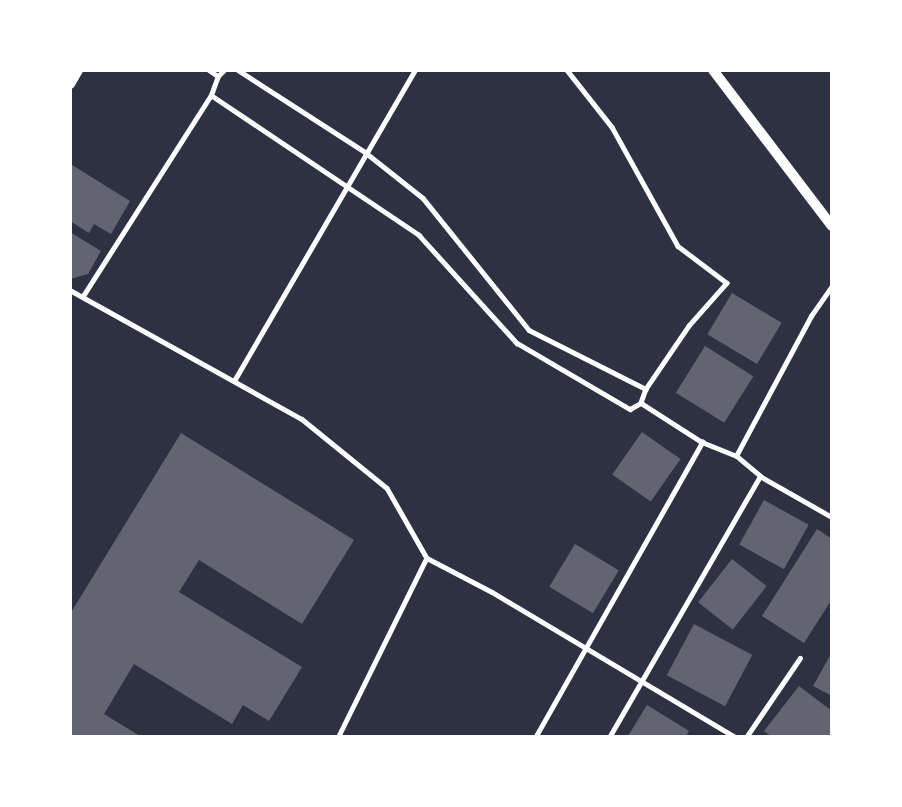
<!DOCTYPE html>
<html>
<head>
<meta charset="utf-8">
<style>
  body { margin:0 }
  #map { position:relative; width:902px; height:807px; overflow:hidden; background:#2d3142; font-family:"Nunito Sans",sans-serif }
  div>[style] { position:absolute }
  .building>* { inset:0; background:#626471; transform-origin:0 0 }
  .service>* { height:4.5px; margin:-2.25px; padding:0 2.25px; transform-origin:2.25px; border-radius:2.25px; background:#fff }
  .tertiary>* { height:10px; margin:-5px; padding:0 5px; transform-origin:5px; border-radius:5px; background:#fff }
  span { translate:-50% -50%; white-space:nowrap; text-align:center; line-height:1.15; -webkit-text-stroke:4.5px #fff; paint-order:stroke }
  .frame { position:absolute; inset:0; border:72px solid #fff; pointer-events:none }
</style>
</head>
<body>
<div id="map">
  <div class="building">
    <i style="clip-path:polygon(72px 165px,130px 201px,111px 234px,94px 224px,89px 233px,70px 221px)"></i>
    <i style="clip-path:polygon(70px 232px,101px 251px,88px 274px,70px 279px)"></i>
    <i style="left:732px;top:293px;width:58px;height:48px;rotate:31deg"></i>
    <i style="left:705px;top:346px;width:57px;height:55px;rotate:32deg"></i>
    <i style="left:642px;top:432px;width:47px;height:52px;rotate:35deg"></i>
    <i style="clip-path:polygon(181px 433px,354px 540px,302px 624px,199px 560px,179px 592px,302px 667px,269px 721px,243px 705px,232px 724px,134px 664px,104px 714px,140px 736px,70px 736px,70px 614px)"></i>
    <i style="left:764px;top:500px;width:51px;height:51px;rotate:29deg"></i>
    <i style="clip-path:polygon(817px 529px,832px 539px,832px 599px,804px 643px,762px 616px)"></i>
    <i style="left:575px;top:544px;width:51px;height:50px;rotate:31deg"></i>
    <i style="left:732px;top:559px;width:44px;height:55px;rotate:38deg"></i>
    <i style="left:694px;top:624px;width:66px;height:58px;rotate:28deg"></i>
    <i style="clip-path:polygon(832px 652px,832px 696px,813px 686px)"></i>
    <i style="clip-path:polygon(799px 686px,832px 711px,832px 736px,771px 736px,764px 731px)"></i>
    <i style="clip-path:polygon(647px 705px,689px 731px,686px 736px,628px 736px)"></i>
  </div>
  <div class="service">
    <i style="left:209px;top:70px;width:11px;rotate:34deg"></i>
    <i style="left:218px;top:76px;width:8px;rotate:-45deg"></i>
    <i style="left:238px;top:70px;width:151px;rotate:32.8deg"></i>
    <i style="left:365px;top:152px;width:74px;rotate:38.4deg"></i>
    <i style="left:423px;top:198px;width:169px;rotate:51.2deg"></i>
    <i style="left:529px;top:330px;width:131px;rotate:26.8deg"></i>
    <i style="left:567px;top:70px;width:73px;rotate:51.7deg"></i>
    <i style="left:612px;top:127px;width:136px;rotate:61deg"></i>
    <i style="left:678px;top:246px;width:61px;rotate:37.1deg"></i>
    <i style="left:727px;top:283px;width:57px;rotate:131.5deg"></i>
    <i style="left:689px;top:326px;width:76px;rotate:124.3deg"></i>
    <i style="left:646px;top:389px;width:15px;rotate:110deg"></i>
    <i style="left:641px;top:403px;width:72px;rotate:32.6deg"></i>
    <i style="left:702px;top:442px;width:37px;rotate:22deg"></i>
    <i style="left:736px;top:456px;width:159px;rotate:-61.8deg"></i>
    <i style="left:811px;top:316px;width:37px;rotate:-55deg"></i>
    <i style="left:211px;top:95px;width:251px;rotate:33.9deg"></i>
    <i style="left:419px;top:235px;width:146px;rotate:47.8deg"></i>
    <i style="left:517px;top:343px;width:131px;rotate:30.3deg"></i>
    <i style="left:630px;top:409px;width:13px;rotate:-29deg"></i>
    <i style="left:70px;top:290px;width:265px;rotate:29.1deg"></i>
    <i style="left:302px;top:419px;width:109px;rotate:39.1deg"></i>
    <i style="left:387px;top:488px;width:81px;rotate:60.3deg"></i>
    <i style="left:427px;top:558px;width:199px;rotate:116.3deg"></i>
    <i style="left:83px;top:296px;width:238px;rotate:-57.5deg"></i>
    <i style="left:211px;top:95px;width:20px;rotate:-70deg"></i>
    <i style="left:234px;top:381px;width:360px;rotate:-59.8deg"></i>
    <i style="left:760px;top:476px;width:83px;rotate:29.7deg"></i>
    <i style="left:427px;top:558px;width:73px;rotate:27.6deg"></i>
    <i style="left:492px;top:592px;width:282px;rotate:30.8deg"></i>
    <i style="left:536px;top:736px;width:338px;rotate:-60.5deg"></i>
    <i style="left:610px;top:736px;width:300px;rotate:-60deg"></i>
    <i style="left:760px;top:476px;width:31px;rotate:-140deg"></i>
    <i style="left:747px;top:736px;width:94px;rotate:-55.8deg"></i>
  </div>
  <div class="tertiary">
    <i style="left:713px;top:70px;width:196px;rotate:52.7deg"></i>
    <i style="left:70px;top:84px;width:16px;rotate:-60deg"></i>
  </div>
  <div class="frame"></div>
</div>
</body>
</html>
